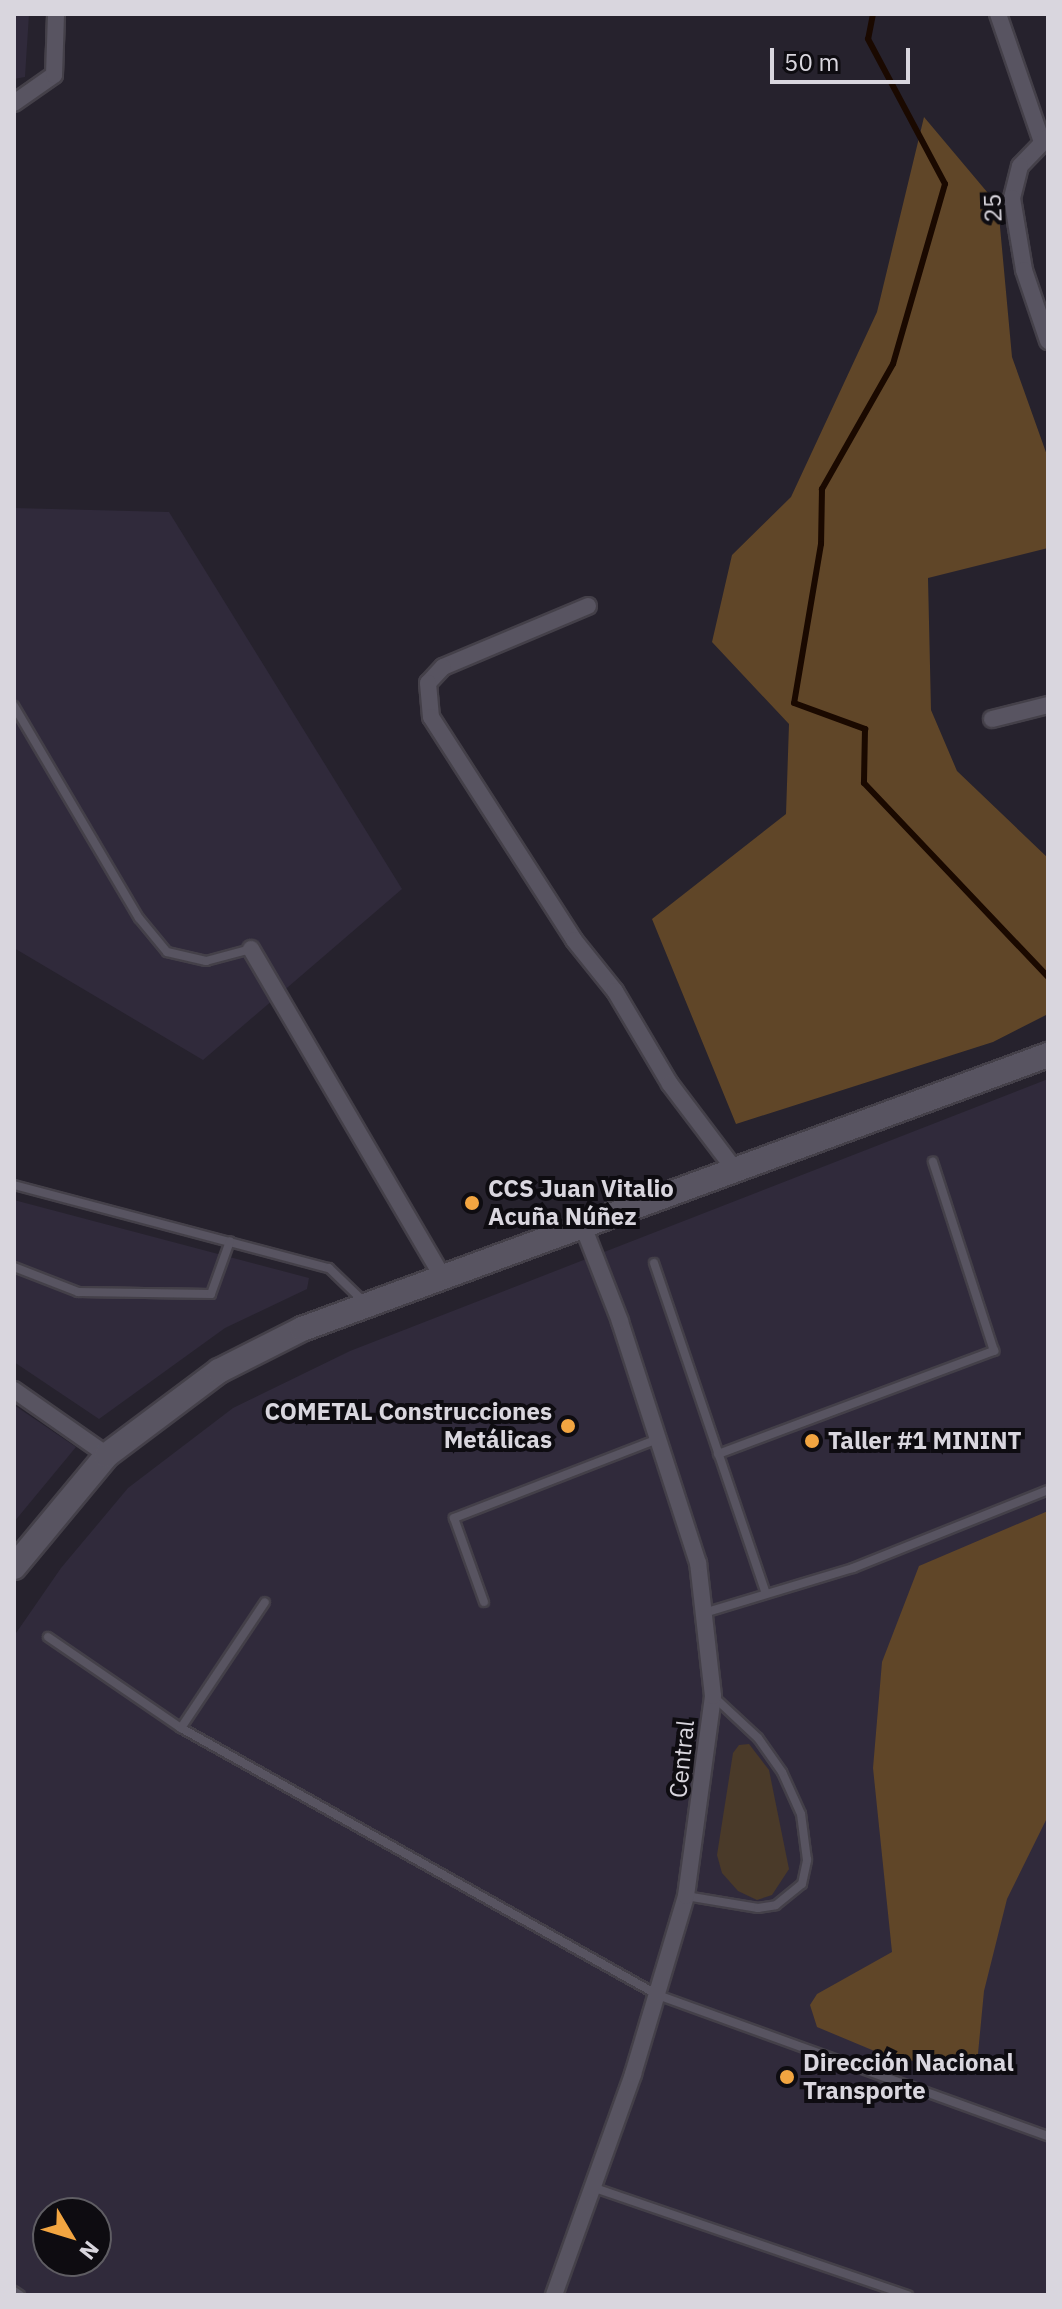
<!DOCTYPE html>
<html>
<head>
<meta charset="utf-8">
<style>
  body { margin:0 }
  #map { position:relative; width:1062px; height:2309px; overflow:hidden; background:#26222d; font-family:"IBM Plex Sans",sans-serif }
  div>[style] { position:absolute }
  .built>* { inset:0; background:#302a3b }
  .green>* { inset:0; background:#4a3a29 }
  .forest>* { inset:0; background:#604628 }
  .stream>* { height:6px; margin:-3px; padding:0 3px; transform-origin:3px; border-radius:3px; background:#1a0900 }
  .roads { filter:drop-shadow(2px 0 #444049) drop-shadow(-2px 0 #444049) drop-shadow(0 2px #444049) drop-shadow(0 -2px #444049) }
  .lane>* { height:8px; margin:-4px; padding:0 4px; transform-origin:4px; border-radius:4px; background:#585461 }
  .street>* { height:16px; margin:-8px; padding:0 8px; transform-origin:8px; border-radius:8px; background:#585461 }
  .secondary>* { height:24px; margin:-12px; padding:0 12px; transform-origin:12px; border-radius:12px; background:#585461 }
  .dots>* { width:22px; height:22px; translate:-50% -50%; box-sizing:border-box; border:4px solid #0e0c11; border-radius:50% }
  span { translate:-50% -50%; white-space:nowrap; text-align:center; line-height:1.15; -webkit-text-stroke:8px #0e0c11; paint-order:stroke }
  .street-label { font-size:24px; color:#d9d6de }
  .poi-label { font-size:24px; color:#d9d6de; font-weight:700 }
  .left { translate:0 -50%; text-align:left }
  .right { translate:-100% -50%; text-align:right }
  .frame { position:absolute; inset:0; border:16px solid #d9d6de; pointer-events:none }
  .north { position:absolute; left:32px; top:2197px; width:80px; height:80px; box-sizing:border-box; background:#0e0c11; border:2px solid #5f5d63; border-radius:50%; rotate:128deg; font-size:22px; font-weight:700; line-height:32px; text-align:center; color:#d9d6de }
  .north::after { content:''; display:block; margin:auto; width:28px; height:36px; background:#f2a541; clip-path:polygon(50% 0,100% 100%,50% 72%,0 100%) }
  .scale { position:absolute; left:770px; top:48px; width:140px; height:36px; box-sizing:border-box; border:4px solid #d9d6de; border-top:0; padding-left:10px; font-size:24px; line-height:28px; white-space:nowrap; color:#d9d6de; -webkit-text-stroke:6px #0e0c11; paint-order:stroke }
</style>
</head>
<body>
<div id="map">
  <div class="built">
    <i style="clip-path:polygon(14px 14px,29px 14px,25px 77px,14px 79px)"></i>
    <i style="clip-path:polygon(14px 508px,169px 512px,402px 889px,203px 1060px,14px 948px)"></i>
    <i style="clip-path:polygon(evenodd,1048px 1079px,1048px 2295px,14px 2295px,14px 1636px,61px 1568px,128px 1488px,233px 1408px,350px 1351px,1048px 1079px,48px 2213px,96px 2213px,96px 2261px,48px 2261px,48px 2213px)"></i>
    <i style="clip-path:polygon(14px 1200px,309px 1278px,307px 1289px,225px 1328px,99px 1419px,14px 1362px)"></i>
    <i style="clip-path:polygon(14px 1405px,76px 1447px,14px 1522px)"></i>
  </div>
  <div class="green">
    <i style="clip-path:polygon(749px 1744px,769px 1770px,789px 1869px,772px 1895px,757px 1900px,738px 1891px,722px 1873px,717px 1855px,733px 1753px,739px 1745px)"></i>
  </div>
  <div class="forest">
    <i style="clip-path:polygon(924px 117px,998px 205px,1012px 357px,1048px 458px,1048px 548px,928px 578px,931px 710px,957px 771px,1048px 858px,1048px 1014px,993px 1042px,736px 1124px,652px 919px,786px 814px,789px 724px,712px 642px,732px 555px,791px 497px,877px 312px)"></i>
    <i style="clip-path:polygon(1048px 1511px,1048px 1816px,1007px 1899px,984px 1991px,977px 2064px,896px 2060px,817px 2027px,810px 2005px,817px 1994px,892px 1952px,873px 1768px,882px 1662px,919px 1566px)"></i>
  </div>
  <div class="stream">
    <i style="left:873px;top:14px;width:25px;rotate:101deg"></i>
    <i style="left:868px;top:39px;width:164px;rotate:62deg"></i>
    <i style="left:945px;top:184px;width:187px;rotate:106.1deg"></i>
    <i style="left:893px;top:364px;width:144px;rotate:119.6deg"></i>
    <i style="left:822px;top:489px;width:55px;rotate:91deg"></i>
    <i style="left:821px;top:544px;width:161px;rotate:99.6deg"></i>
    <i style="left:794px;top:703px;width:76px;rotate:20.1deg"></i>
    <i style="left:865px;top:729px;width:54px;rotate:91.1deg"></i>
    <i style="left:864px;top:783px;width:267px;rotate:46.5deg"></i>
  </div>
  <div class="roads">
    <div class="lane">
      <i style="left:14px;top:706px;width:246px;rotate:59.5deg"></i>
      <i style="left:139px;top:918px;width:44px;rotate:50.5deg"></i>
      <i style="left:167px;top:952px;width:40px;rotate:13deg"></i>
      <i style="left:206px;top:961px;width:47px;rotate:-14.9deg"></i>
      <i style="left:14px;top:1185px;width:326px;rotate:14.8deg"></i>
      <i style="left:329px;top:1268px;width:47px;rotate:44.1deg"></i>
      <i style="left:654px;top:1263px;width:346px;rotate:71.3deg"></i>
      <i style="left:14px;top:1267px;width:69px;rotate:21.3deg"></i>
      <i style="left:78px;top:1292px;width:133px;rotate:0.9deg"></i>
      <i style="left:211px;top:1294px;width:56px;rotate:-70.3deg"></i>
      <i style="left:718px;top:1454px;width:295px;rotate:-20.5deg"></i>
      <i style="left:994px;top:1351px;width:199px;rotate:-107.9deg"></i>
      <i style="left:484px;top:1602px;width:89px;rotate:-109.7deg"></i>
      <i style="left:454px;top:1518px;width:219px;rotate:-21.2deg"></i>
      <i style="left:704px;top:1613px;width:156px;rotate:-16.8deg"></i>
      <i style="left:853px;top:1568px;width:210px;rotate:-21.8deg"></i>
      <i style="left:48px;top:1637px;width:161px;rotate:34.4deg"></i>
      <i style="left:181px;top:1728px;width:547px;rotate:29.24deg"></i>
      <i style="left:658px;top:1995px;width:415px;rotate:19.9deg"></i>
      <i style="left:181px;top:1728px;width:151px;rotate:-56.3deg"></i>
      <i style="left:686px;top:1896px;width:73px;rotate:9.5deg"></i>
      <i style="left:758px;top:1908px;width:18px;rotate:-9deg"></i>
      <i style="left:776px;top:1905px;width:33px;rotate:-39deg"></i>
      <i style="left:802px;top:1884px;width:25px;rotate:-78deg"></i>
      <i style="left:807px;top:1860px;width:46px;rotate:-97.4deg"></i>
      <i style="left:801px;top:1814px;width:46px;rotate:-114.3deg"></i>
      <i style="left:782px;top:1772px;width:42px;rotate:-125.2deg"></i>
      <i style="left:758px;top:1738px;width:60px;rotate:-137deg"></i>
      <i style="left:592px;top:2187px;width:334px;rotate:18.9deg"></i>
      <i style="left:14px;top:2291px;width:7px;rotate:34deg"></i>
    </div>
    <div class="street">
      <i style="left:998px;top:14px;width:132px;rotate:71deg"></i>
      <i style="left:14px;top:103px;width:49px;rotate:-35deg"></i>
      <i style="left:54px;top:75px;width:61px;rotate:-88.1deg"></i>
      <i style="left:1048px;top:137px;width:40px;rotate:134deg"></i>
      <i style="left:1020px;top:166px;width:33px;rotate:104deg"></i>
      <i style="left:1012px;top:198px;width:73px;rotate:80.5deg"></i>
      <i style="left:1024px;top:270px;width:75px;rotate:71.3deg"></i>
      <i style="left:588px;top:606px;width:157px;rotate:157.2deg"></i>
      <i style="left:443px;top:667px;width:22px;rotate:133deg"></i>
      <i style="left:428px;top:683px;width:34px;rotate:85deg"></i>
      <i style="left:431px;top:717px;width:265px;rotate:57.3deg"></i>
      <i style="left:574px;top:940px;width:65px;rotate:51.2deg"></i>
      <i style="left:615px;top:991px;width:108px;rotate:59.4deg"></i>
      <i style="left:670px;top:1084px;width:108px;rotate:52.9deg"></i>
      <i style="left:992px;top:719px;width:58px;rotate:-14deg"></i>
      <i style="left:251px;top:949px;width:379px;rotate:59.7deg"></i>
      <i style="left:14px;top:1390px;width:113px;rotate:35deg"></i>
      <i style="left:554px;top:2295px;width:235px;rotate:-70.3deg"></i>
      <i style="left:633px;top:2074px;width:186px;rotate:-73.4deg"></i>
      <i style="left:686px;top:1896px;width:202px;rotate:-82.3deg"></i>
      <i style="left:713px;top:1696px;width:134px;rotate:-96.4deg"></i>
      <i style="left:698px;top:1563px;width:254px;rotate:-107.9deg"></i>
      <i style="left:620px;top:1321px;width:102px;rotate:-111.3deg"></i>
    </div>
    <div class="secondary">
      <i style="left:14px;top:1567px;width:146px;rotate:-50.3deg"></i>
      <i style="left:107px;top:1455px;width:140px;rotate:-36.9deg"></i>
      <i style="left:219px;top:1371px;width:93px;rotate:-26.8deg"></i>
      <i style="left:302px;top:1329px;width:795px;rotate:-20.17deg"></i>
    </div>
  </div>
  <div class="dots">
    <i style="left:472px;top:1203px;background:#f2a541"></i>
    <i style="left:568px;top:1426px;background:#f2a541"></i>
    <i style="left:812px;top:1441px;background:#f2a541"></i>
    <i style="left:787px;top:2077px;background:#f2a541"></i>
  </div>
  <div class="street-label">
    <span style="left:993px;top:208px;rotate:-92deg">25</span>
    <span style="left:682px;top:1759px;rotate:-84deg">Central</span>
  </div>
  <div class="poi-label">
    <span class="left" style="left:488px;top:1203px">CCS Juan Vitalio<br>Acuña Núñez</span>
    <span class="right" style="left:552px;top:1426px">COMETAL Construcciones<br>Metálicas</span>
    <span class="left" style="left:828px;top:1441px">Taller #1 MININT</span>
    <span class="left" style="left:803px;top:2077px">Dirección Nacional<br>Transporte</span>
  </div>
  <div class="frame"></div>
  <div class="north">N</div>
  <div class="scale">50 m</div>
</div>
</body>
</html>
